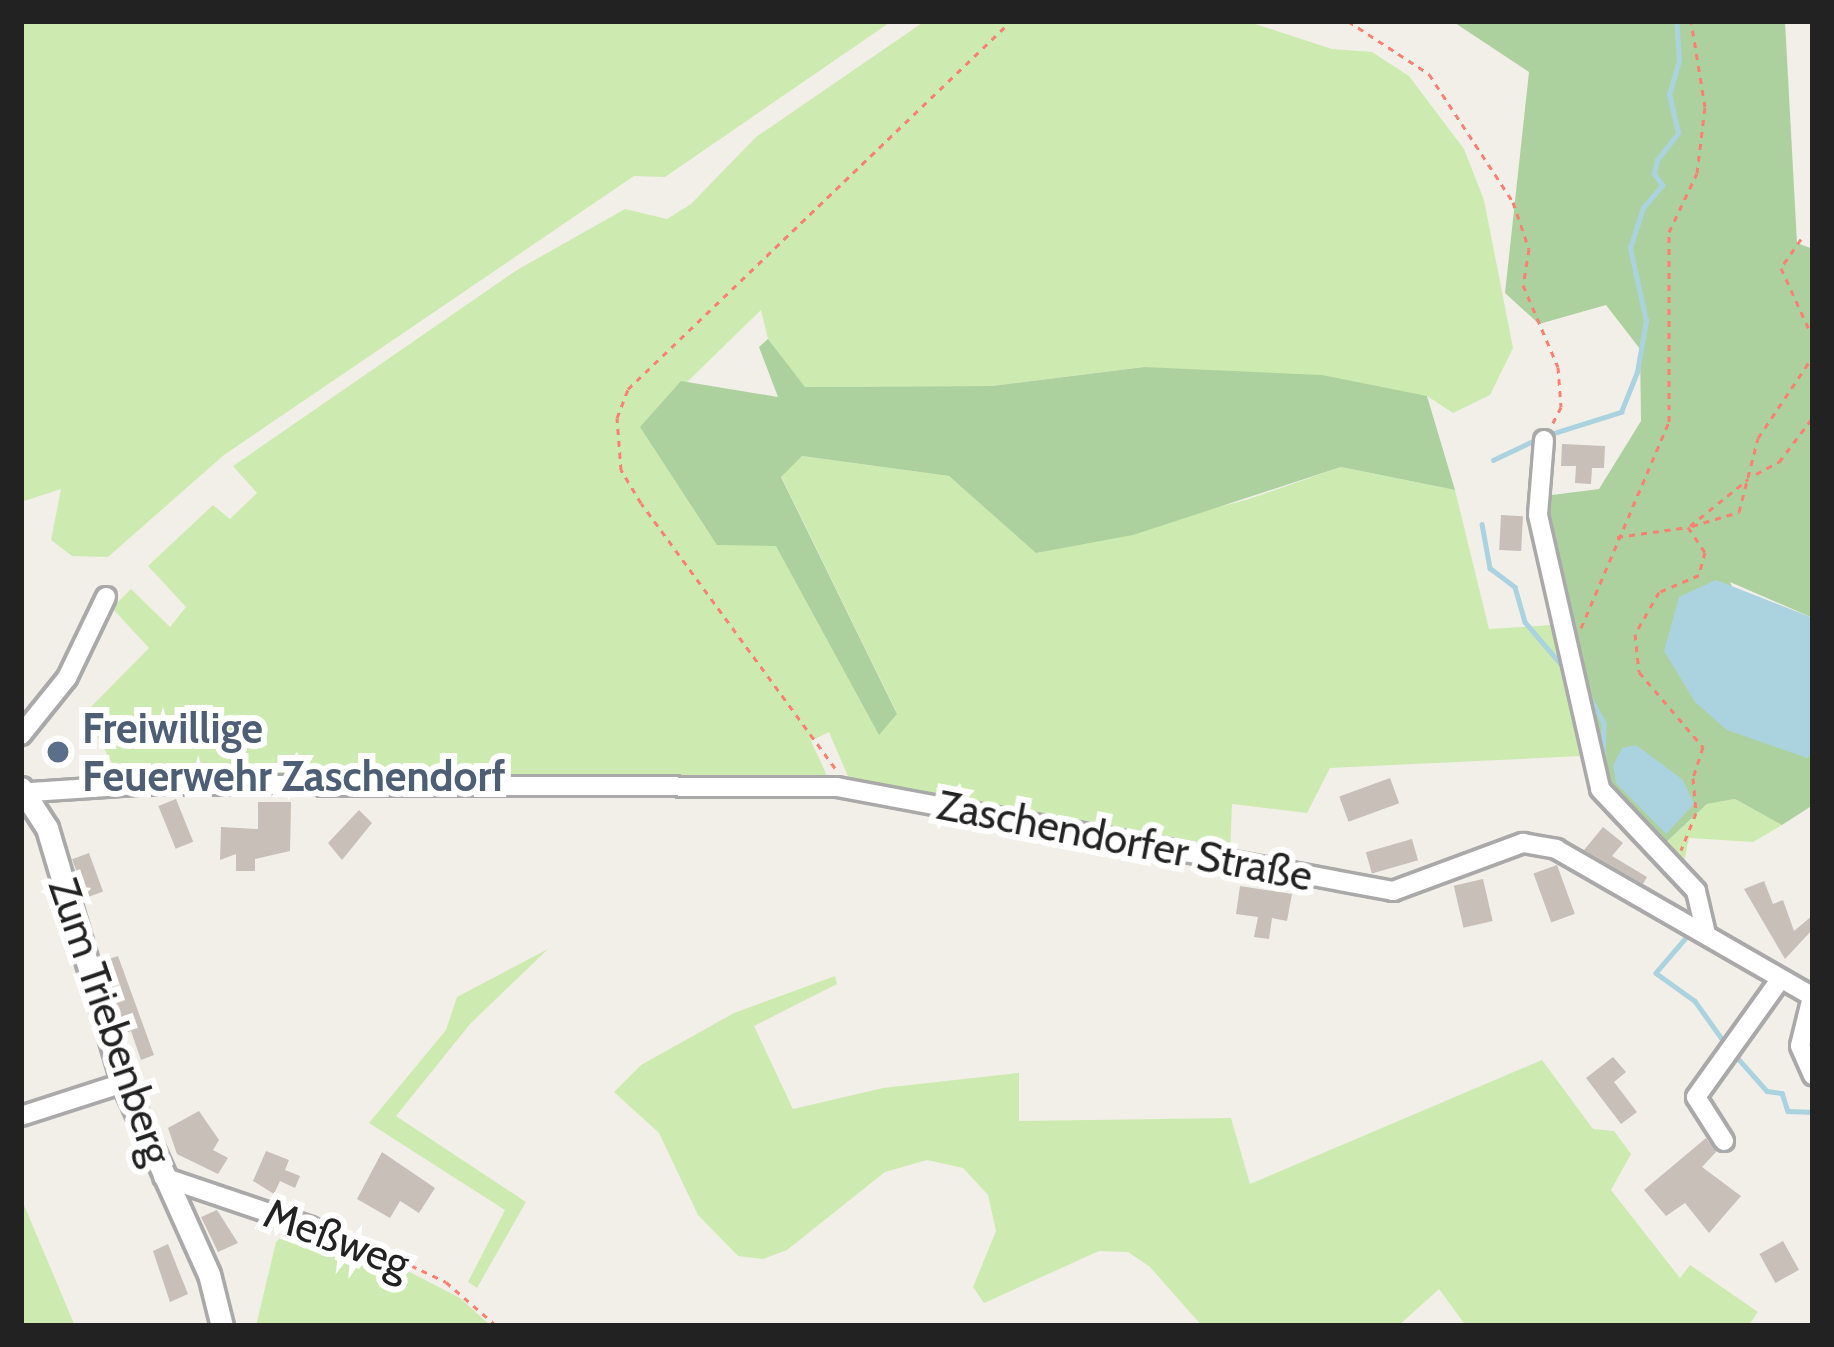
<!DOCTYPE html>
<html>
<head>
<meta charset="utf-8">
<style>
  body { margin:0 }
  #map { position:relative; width:1834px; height:1347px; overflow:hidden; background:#f2efe9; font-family:Cabin,sans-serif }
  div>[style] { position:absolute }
  .grass>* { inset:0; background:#cdebb0 }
  .forest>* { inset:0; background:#add19e }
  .water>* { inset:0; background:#aad3df }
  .stream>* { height:4.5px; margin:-2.25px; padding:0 2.25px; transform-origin:2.25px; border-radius:2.25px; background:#aad3df }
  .building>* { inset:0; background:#c7bfb8; transform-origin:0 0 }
  .path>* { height:3px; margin-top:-1.5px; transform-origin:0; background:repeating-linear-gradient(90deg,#fa8072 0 6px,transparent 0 12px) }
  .roads { filter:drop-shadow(3px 0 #a9a9a9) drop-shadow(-3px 0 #a9a9a9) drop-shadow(0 3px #a9a9a9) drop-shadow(0 -3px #a9a9a9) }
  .service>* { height:9px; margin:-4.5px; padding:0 4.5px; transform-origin:4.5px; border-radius:4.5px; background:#fff }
  .minor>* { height:18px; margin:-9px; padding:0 9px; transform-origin:9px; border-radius:9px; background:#fff }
  .tertiary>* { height:21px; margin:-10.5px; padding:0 10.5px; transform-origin:10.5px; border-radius:10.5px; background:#fff }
  .dots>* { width:33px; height:33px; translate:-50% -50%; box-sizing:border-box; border:6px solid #fff; border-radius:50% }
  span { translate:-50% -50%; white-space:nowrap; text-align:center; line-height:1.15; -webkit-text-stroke:12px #fff; paint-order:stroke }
  .service-label { font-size:42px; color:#4e5e75; font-weight:700 }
  .left { translate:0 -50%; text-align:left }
  .street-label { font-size:42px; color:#222 }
  .frame { position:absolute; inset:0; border:24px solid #222; pointer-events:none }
</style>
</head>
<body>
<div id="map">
  <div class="grass">
    <i style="clip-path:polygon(21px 21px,892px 21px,665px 177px,634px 176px,224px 455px,108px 557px,72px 556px,51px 540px,61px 489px,21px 502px)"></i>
    <i style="clip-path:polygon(925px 21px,1246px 21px,1332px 49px,1372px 52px,1409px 76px,1464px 149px,1484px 200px,1513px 348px,1490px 395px,1453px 413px,1427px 396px,1144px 367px,991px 386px,804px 387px,768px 339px,761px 310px,641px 427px,776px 545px,897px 713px,781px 476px,802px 456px,949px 476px,1037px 553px,1246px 500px,1341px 467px,1455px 490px,1489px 629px,1552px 625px,1582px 756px,1330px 768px,1307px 813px,1232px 804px,1230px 855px,850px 781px,829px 732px,811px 741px,830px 782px,120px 778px,85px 713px,149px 648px,112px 608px,131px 589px,170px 627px,186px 607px,148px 566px,213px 505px,230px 519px,257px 493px,233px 466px,517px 270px,625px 209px,667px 219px,691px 204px,756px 137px)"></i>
    <i style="clip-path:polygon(1735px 799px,1782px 825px,1753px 842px,1689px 838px,1684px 863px,1661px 847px,1707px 804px)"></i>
    <i style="clip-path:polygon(548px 949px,470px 1024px,396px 1116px,526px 1202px,477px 1288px,468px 1282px,505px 1210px,369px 1123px,446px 1030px,457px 997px)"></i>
    <i style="clip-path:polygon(835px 976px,837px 984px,754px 1026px,793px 1109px,883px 1088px,1019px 1073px,1019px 1121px,1231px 1118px,1250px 1184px,1542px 1060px,1593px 1129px,1614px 1131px,1631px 1154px,1611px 1190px,1680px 1278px,1690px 1265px,1758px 1312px,1748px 1326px,1466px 1326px,1439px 1289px,1398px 1326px,1202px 1326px,1150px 1267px,1128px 1252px,1099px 1251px,984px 1303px,973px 1287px,996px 1231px,988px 1195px,963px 1168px,927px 1160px,885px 1172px,787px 1250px,763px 1259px,738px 1256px,698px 1215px,659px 1133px,614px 1092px,641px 1065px,734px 1013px)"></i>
    <i style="clip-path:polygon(21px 1198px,75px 1326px,21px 1326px)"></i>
    <i style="clip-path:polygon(292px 1227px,375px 1254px,460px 1298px,491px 1326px,256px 1326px,276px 1242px)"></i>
  </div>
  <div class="forest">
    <i style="clip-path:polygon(1452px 21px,1785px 21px,1797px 243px,1813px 249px,1813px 618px,1730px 582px,1806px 758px,1813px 753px,1813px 805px,1782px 825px,1735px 799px,1707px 804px,1661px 847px,1605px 788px,1554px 591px,1544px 496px,1599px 489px,1641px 421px,1640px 349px,1606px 305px,1539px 324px,1505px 293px,1529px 72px)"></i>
    <i style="clip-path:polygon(768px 339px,805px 387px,991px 386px,1144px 367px,1322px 375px,1427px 396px,1455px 490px,1341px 467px,1133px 535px,1036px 553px,949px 476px,802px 456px,781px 477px,897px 714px,879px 735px,776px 546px,717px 545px,640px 427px,681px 381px,778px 397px,759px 347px)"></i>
  </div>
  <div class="water">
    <i style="clip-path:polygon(1716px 580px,1813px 618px,1813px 753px,1807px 758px,1727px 730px,1695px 702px,1664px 651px,1679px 597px)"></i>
    <i style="clip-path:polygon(1636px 745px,1683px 780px,1694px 804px,1666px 834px,1616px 783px,1613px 765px,1622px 748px)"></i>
  </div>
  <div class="stream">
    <i style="left:1548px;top:435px;width:77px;rotate:-17.5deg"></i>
    <i style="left:1621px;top:412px;width:43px;rotate:-68.2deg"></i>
    <i style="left:1637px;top:372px;width:52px;rotate:-80deg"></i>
    <i style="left:1646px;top:321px;width:75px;rotate:-102.4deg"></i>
    <i style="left:1630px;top:248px;width:42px;rotate:-72deg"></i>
    <i style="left:1643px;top:208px;width:30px;rotate:-50deg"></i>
    <i style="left:1662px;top:185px;width:14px;rotate:-126deg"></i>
    <i style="left:1654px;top:174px;width:14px;rotate:-78deg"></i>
    <i style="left:1657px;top:160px;width:34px;rotate:-52deg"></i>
    <i style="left:1678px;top:133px;width:39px;rotate:-103deg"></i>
    <i style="left:1669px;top:95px;width:36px;rotate:-74deg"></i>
    <i style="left:1679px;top:60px;width:39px;rotate:-94deg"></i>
    <i style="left:1493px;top:460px;width:49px;rotate:-25.5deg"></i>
    <i style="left:1482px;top:524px;width:45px;rotate:79.7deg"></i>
    <i style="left:1490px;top:568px;width:31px;rotate:37deg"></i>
    <i style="left:1515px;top:587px;width:36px;rotate:74deg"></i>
    <i style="left:1525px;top:622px;width:63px;rotate:49.5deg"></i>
    <i style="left:1580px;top:680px;width:49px;rotate:60.8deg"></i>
    <i style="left:1604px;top:723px;width:40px;rotate:91.4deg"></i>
    <i style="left:1604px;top:774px;width:25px;rotate:58deg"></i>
    <i style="left:1686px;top:938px;width:46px;rotate:130.6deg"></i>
    <i style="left:1656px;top:973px;width:48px;rotate:35.7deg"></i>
    <i style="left:1695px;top:1001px;width:52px;rotate:54.5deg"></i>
    <i style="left:1735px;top:1055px;width:48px;rotate:48.4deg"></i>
    <i style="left:1767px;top:1091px;width:15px;rotate:8deg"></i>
    <i style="left:1782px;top:1093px;width:19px;rotate:72deg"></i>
    <i style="left:1788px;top:1111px;width:25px;rotate:2deg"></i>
  </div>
  <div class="building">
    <i style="clip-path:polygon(1562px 444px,1605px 446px,1604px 468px,1592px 468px,1591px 484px,1575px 483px,1576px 466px,1561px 466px)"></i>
    <i style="left:1501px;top:515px;width:22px;height:35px;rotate:3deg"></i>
    <i style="left:1390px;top:778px;width:27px;height:54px;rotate:70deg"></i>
    <i style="left:176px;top:799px;width:46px;height:19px;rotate:68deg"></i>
    <i style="clip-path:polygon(258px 802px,291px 802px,290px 851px,255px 859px,255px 871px,236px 871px,236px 854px,220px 860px,221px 827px,258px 829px)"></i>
    <i style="clip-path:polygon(359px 810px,372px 823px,342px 860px,328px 843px)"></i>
    <i style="clip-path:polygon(1603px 827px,1623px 843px,1612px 856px,1647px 877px,1643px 884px,1584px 850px)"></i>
    <i style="left:1412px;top:839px;width:22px;height:48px;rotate:74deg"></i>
    <i style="left:89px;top:853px;width:41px;height:18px;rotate:70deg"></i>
    <i style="left:1557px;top:865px;width:52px;height:25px;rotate:70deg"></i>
    <i style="left:1483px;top:879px;width:43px;height:30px;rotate:77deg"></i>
    <i style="clip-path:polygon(1764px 881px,1773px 904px,1783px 900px,1794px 931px,1813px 915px,1813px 929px,1785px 959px,1744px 889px)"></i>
    <i style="clip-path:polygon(1240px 886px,1292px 894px,1287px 921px,1272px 918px,1269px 939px,1254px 937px,1258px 917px,1236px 914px)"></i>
    <i style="clip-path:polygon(118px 956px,154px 1055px,141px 1060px,131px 1031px,124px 1034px,102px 961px)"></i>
    <i style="clip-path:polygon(1613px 1057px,1626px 1072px,1614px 1082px,1637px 1112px,1621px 1124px,1586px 1078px)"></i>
    <i style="clip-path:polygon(199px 1111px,219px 1140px,213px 1150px,228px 1158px,218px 1174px,177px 1154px,168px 1128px)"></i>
    <i style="clip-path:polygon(1706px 1138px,1716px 1152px,1702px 1167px,1741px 1196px,1709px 1233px,1685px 1203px,1666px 1216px,1644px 1190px)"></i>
    <i style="clip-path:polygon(266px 1151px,289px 1160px,285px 1170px,300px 1176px,295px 1188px,280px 1181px,274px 1194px,253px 1181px)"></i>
    <i style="clip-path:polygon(382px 1152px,435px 1188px,419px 1213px,400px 1201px,390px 1218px,357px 1199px)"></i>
    <i style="clip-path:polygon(217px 1210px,238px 1243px,218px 1252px,201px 1217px)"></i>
    <i style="left:1783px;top:1241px;width:33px;height:27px;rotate:61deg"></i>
    <i style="clip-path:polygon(168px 1244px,188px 1294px,170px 1302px,153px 1251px)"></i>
  </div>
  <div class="path">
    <i style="left:1348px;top:21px;width:97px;rotate:33.2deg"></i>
    <i style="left:1429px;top:74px;width:153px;rotate:56.7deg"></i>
    <i style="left:1513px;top:202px;width:50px;rotate:71.2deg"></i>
    <i style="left:1529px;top:249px;width:36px;rotate:99deg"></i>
    <i style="left:1523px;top:285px;width:89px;rotate:66.9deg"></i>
    <i style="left:1558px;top:367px;width:40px;rotate:85.7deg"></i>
    <i style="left:1561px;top:407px;width:18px;rotate:117deg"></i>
    <i style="left:1801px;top:239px;width:35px;rotate:125deg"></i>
    <i style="left:1781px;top:268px;width:77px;rotate:65.4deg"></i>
    <i style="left:1756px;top:474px;width:26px;rotate:-28deg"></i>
    <i style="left:1779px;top:462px;width:56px;rotate:-52.9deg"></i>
    <i style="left:1690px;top:526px;width:75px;rotate:-39deg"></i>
    <i style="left:1692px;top:526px;width:49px;rotate:-16.6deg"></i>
    <i style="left:1739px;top:512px;width:76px;rotate:-75.6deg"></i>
    <i style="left:1758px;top:438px;width:99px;rotate:-56.1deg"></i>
    <i style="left:1617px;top:537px;width:72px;rotate:-8deg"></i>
    <i style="left:1688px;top:527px;width:30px;rotate:56deg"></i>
    <i style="left:1705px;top:552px;width:24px;rotate:105deg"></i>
    <i style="left:1699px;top:575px;width:43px;rotate:157deg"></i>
    <i style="left:1659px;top:592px;width:48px;rotate:119.7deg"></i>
    <i style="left:1635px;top:634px;width:38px;rotate:84deg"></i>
    <i style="left:1639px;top:672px;width:99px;rotate:49.5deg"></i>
    <i style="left:1703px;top:747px;width:33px;rotate:108deg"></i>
    <i style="left:1693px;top:778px;width:35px;rotate:85deg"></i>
    <i style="left:1696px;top:813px;width:40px;rotate:112deg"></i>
    <i style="left:1581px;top:628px;width:224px;rotate:-66.9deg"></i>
    <i style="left:1669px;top:422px;width:190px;rotate:-90deg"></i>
    <i style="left:1669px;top:232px;width:65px;rotate:-64.6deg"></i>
    <i style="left:1697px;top:173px;width:66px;rotate:-83.1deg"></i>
    <i style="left:1705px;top:107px;width:87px;rotate:-99.2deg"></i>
    <i style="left:835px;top:768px;width:328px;rotate:-126.2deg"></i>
    <i style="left:641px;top:503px;width:39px;rotate:-121deg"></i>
    <i style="left:621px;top:470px;width:52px;rotate:-94.4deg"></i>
    <i style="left:617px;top:418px;width:31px;rotate:-69deg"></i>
    <i style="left:628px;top:389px;width:531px;rotate:-43.86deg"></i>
    <i style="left:389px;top:1255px;width:63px;rotate:25.3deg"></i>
    <i style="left:446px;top:1282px;width:67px;rotate:40.8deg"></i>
  </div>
  <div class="roads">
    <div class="service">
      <i style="left:313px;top:1228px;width:66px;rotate:19.5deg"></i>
    </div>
    <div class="minor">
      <i style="left:1544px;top:440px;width:75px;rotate:94.6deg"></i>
      <i style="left:1538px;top:515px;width:281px;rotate:77.2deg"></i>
      <i style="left:1600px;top:789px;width:140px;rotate:46.7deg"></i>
      <i style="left:1696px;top:891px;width:44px;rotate:76.9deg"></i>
      <i style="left:21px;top:735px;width:73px;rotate:-51.1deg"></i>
      <i style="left:67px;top:678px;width:90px;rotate:-64.3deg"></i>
      <i style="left:31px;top:792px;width:106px;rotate:-3.8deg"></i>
      <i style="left:137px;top:785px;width:700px;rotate:0.16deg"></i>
      <i style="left:837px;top:787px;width:566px;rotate:10.59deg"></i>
      <i style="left:1393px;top:891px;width:139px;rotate:-20.3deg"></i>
      <i style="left:1523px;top:843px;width:34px;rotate:10deg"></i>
      <i style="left:1556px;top:849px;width:297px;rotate:29.9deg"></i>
      <i style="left:1812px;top:997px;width:50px;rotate:103.8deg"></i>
      <i style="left:1800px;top:1046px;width:32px;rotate:66deg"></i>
      <i style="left:21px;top:1116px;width:107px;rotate:-17.9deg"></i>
      <i style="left:1724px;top:1141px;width:52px;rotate:-122.5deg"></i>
      <i style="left:1696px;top:1097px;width:143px;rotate:-54.4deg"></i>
      <i style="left:163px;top:1177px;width:156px;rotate:18.7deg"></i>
    </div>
    <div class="tertiary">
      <i style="left:21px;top:788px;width:48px;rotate:57deg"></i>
      <i style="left:47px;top:828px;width:266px;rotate:73.4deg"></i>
      <i style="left:123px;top:1083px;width:209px;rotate:65.8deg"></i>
      <i style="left:209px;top:1274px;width:54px;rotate:76deg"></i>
    </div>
  </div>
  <div class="dots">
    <i style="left:58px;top:752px;background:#5c6f8a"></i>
  </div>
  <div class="service-label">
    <span class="left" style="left:82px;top:752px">Freiwillige<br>Feuerwehr Zaschendorf</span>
  </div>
  <div class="street-label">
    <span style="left:1125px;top:840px;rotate:11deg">Zaschendorfer Straße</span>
    <span style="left:111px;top:1021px;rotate:71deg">Zum Triebenberg</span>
    <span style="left:337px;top:1238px;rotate:21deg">Meßweg</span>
  </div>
  <div class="frame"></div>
</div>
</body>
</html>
